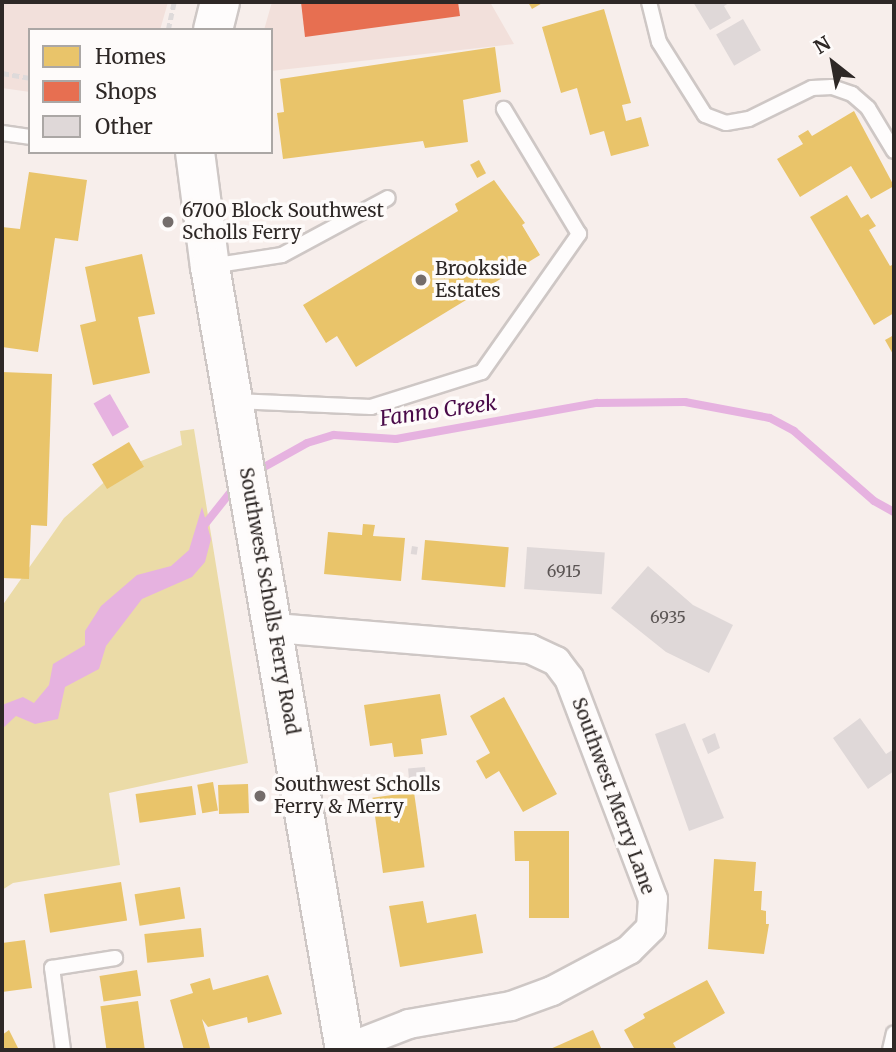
<!DOCTYPE html>
<html>
<head>
<meta charset="utf-8">
<style>
  body { margin:0 }
  #map { position:relative; width:896px; height:1052px; overflow:hidden; background:#f7eeeb; font-family:Merriweather,serif }
  div>[style] { position:absolute }
  .built>* { inset:0; background:#f2e0db }
  .green>* { inset:0; background:#ebdba7 }
  .water>* { inset:0; background:#e6b2e0; transform-origin:0 0 }
  .homes>* { inset:0; background:#e9c46a; transform-origin:0 0 }
  .shops>* { inset:0; background:#e76f51 }
  .stream>* { height:8px; margin:-4px; padding:0 4px; transform-origin:4px; border-radius:4px; background:#e6b2e0 }
  .building>* { inset:0; background:#dfd8d8; transform-origin:0 0 }
  .path>* { height:4.5px; margin-top:-2.25px; transform-origin:0; background:repeating-linear-gradient(90deg,#dedada 0 7px,transparent 0 10.5px) }
  .roads { filter:drop-shadow(2px 0 #cec7c5) drop-shadow(-2px 0 #cec7c5) drop-shadow(0 2px #cec7c5) drop-shadow(0 -2px #cec7c5) }
  .lane>* { height:14px; margin:-7px; padding:0 7px; transform-origin:7px; border-radius:7px; background:#fefcfc }
  .street>* { height:28px; margin:-14px; padding:0 14px; transform-origin:14px; border-radius:14px; background:#fefcfc }
  .secondary>* { height:38px; margin:-19px; padding:0 19px; transform-origin:19px; border-radius:19px; background:#fefcfc }
  .dots>* { width:19px; height:19px; translate:-50% -50%; box-sizing:border-box; border:4px solid #fefbfa; border-radius:50% }
  span { translate:-50% -50%; white-space:nowrap; text-align:center; line-height:1.15; -webkit-text-stroke:7px #fefbfa; paint-order:stroke }
  .number-label { font-size:16px; color:#5b5554 }
  .number-label span { -webkit-text-stroke-width:0 }
  .poi-label { font-size:19px; color:#2e2826 }
  .left { translate:0 -50%; text-align:left }
  .street-label { font-size:19px; color:#2e2826 }
  .water-label { font-size:21px; color:#490a49; font-style:italic }
  .frame { position:absolute; inset:0; border:4px solid #2e2826; pointer-events:none }
  .legend { position:absolute; left:28px; top:28px; width:245px; height:126px; box-sizing:border-box; background:#fefbfa; border:2px solid #aba7a5; margin:0; padding:9px 12px; list-style:none; font-size:21px; color:#2e2826 }
  .legend li { display:flex; align-items:center; gap:14px; height:35px }
  .legend b { width:35px; border:2px solid #aba7a5 }
  .north { position:absolute; left:798px; top:28px; width:70px; height:70px; -webkit-text-stroke:5px #fefbfa; paint-order:stroke; rotate:329deg; font-size:19px; font-weight:700; line-height:28px; text-align:center; color:#2e2826 }
  .north::after { content:''; display:block; margin:auto; width:24px; height:32px; background:#2e2826; clip-path:polygon(50% 0,100% 100%,50% 72%,0 100%) }
</style>
</head>
<body>
<div id="map">
  <div class="built">
    <i style="clip-path:polygon(2px 2px,168px 2px,160px 30px,30px 30px,30px 92px,2px 88px)"></i>
    <i style="clip-path:polygon(272px 2px,490px 2px,514px 44px,271px 71px,271px 30px,264px 30px)"></i>
  </div>
  <div class="green">
    <i style="clip-path:polygon(194px 429px,248px 763px,109px 793px,120px 865px,13px 883px,2px 890px,2px 606px,64px 518px,118px 470px,182px 445px,180px 431px)"></i>
  </div>
  <div class="water">
    <i style="left:110px;top:394px;width:38px;height:19px;rotate:60deg"></i>
    <i style="clip-path:polygon(202px 507px,211px 539px,205px 562px,192px 577px,142px 599px,106px 646px,99px 669px,65px 687px,58px 719px,35px 724px,16px 716px,2px 729px,2px 705px,23px 697px,34px 703px,49px 685px,53px 664px,85px 645px,85px 631px,101px 606px,137px 575px,171px 566px,189px 550px)"></i>
  </div>
  <div class="homes">
    <i style="clip-path:polygon(528px 2px,544px 2px,532px 9px)"></i>
    <i style="clip-path:polygon(604px 9px,631px 103px,622px 105px,626px 121px,641px 117px,649px 146px,611px 156px,604px 131px,590px 135px,577px 88px,561px 93px,542px 27px)"></i>
    <i style="clip-path:polygon(495px 47px,501px 92px,463px 100px,468px 142px,425px 148px,423px 141px,283px 159px,277px 113px,284px 112px,280px 79px)"></i>
    <i style="clip-path:polygon(854px 111px,894px 186px,871px 199px,851px 166px,800px 197px,777px 159px,803px 144px,798px 136px,808px 130px,812px 136px)"></i>
    <i style="left:479px;top:160px;width:15px;height:10px;rotate:62deg"></i>
    <i style="clip-path:polygon(29px 172px,87px 180px,78px 241px,55px 238px,38px 352px,2px 347px,2px 227px,20px 229px)"></i>
    <i style="clip-path:polygon(494px 180px,525px 223px,522px 225px,540px 255px,356px 367px,337px 336px,326px 343px,303px 305px,458px 211px,455px 204px)"></i>
    <i style="clip-path:polygon(847px 195px,861px 218px,868px 214px,876px 226px,869px 230px,890px 266px,894px 264px,894px 313px,874px 325px,810px 217px)"></i>
    <i style="clip-path:polygon(142px 254px,155px 314px,138px 317px,150px 373px,93px 385px,80px 325px,96px 321px,85px 267px)"></i>
    <i style="clip-path:polygon(894px 335px,894px 356px,885px 340px)"></i>
    <i style="clip-path:polygon(2px 372px,52px 374px,47px 526px,31px 525px,29px 579px,2px 578px)"></i>
    <i style="left:129px;top:442px;width:29px;height:43px;rotate:59deg"></i>
    <i style="clip-path:polygon(363px 524px,375px 525px,373px 536px,405px 538px,401px 581px,324px 574px,328px 532px,362px 535px)"></i>
    <i style="left:425px;top:540px;width:84px;height:40px;rotate:5deg"></i>
    <i style="clip-path:polygon(440px 694px,447px 735px,421px 739px,423px 754px,394px 757px,392px 743px,370px 746px,364px 705px)"></i>
    <i style="clip-path:polygon(504px 697px,557px 794px,523px 812px,499px 771px,486px 779px,476px 761px,490px 753px,470px 716px)"></i>
    <i style="left:213px;top:782px;width:29px;height:16px;rotate:80deg"></i>
    <i style="left:248px;top:784px;width:29px;height:30px;rotate:88deg"></i>
    <i style="left:192px;top:786px;width:29px;height:57px;rotate:82deg"></i>
    <i style="left:414px;top:792px;width:76px;height:42px;rotate:82deg"></i>
    <i style="clip-path:polygon(514px 831px,569px 831px,569px 918px,529px 918px,529px 861px,515px 861px)"></i>
    <i style="clip-path:polygon(714px 859px,756px 862px,754px 891px,762px 891px,761px 910px,766px 911px,766px 924px,769px 924px,764px 954px,708px 949px)"></i>
    <i style="left:121px;top:882px;width:39px;height:78px;rotate:81deg"></i>
    <i style="left:180px;top:887px;width:32px;height:46px;rotate:81deg"></i>
    <i style="clip-path:polygon(423px 901px,427px 923px,476px 914px,483px 953px,400px 967px,389px 906px)"></i>
    <i style="left:201px;top:928px;width:29px;height:57px;rotate:84deg"></i>
    <i style="clip-path:polygon(25px 940px,32px 988px,2px 992px,2px 943px)"></i>
    <i style="left:137px;top:970px;width:26px;height:38px;rotate:81deg"></i>
    <i style="clip-path:polygon(268px 975px,282px 1014px,248px 1023px,247px 1017px,208px 1027px,202px 1019px,210px 1048px,184px 1050px,170px 1000px,193px 993px,190px 984px,210px 978px,213px 990px)"></i>
    <i style="clip-path:polygon(707px 980px,725px 1013px,673px 1043px,677px 1050px,635px 1050px,624px 1030px,645px 1018px,643px 1014px)"></i>
    <i style="left:138px;top:1001px;width:49px;height:38px;rotate:82deg"></i>
    <i style="clip-path:polygon(9px 1030px,19px 1050px,2px 1050px,2px 1035px)"></i>
    <i style="clip-path:polygon(593px 1030px,602px 1050px,548px 1050px)"></i>
  </div>
  <div class="shops">
    <i style="clip-path:polygon(301px 2px,458px 2px,460px 16px,305px 37px)"></i>
  </div>
  <div class="stream">
    <i style="left:257px;top:471px;width:57px;rotate:-29.2deg"></i>
    <i style="left:307px;top:443px;width:28px;rotate:-17deg"></i>
    <i style="left:334px;top:435px;width:62px;rotate:3.7deg"></i>
    <i style="left:396px;top:439px;width:204px;rotate:-10.2deg"></i>
    <i style="left:597px;top:403px;width:88px;rotate:-0.7deg"></i>
    <i style="left:685px;top:402px;width:86px;rotate:10.7deg"></i>
    <i style="left:770px;top:418px;width:27px;rotate:28deg"></i>
    <i style="left:794px;top:431px;width:106px;rotate:41.2deg"></i>
    <i style="left:874px;top:501px;width:23px;rotate:29deg"></i>
    <i style="left:202px;top:528px;width:56px;rotate:-51.5deg"></i>
  </div>
  <div class="building">
    <i style="clip-path:polygon(693px 2px,731px 2px,724px 6px,731px 18px,710px 30px)"></i>
    <i style="left:743px;top:19px;width:36px;height:31px;rotate:60deg"></i>
    <i style="left:412px;top:546px;width:6px;height:8px;rotate:9deg"></i>
    <i style="left:527px;top:547px;width:78px;height:42px;rotate:4deg"></i>
    <i style="clip-path:polygon(648px 566px,693px 605px,733px 625px,709px 673px,666px 652px,611px 608px)"></i>
    <i style="clip-path:polygon(860px 718px,886px 754px,894px 749px,894px 771px,868px 789px,833px 738px)"></i>
    <i style="clip-path:polygon(685px 723px,724px 818px,689px 831px,655px 734px)"></i>
    <i style="clip-path:polygon(715px 733px,720px 748px,708px 754px,702px 739px)"></i>
    <i style="left:425px;top:767px;width:12px;height:17px;rotate:85deg"></i>
    <i style="left:392px;top:778px;width:10px;height:23px;rotate:84deg"></i>
  </div>
  <div class="path">
    <i style="left:168px;top:30px;width:29px;rotate:-78deg"></i>
    <i style="left:2px;top:73px;width:28px;rotate:10deg"></i>
  </div>
  <div class="roads">
    <div class="lane">
      <i style="left:649px;top:2px;width:41px;rotate:76deg"></i>
      <i style="left:659px;top:42px;width:86px;rotate:57.8deg"></i>
      <i style="left:705px;top:115px;width:22px;rotate:21deg"></i>
      <i style="left:726px;top:123px;width:23px;rotate:-10deg"></i>
      <i style="left:749px;top:119px;width:70px;rotate:-26.2deg"></i>
      <i style="left:812px;top:88px;width:20px;rotate:-3deg"></i>
      <i style="left:832px;top:87px;width:21px;rotate:19deg"></i>
      <i style="left:852px;top:94px;width:21px;rotate:41deg"></i>
      <i style="left:868px;top:108px;width:50px;rotate:58.8deg"></i>
      <i style="left:2px;top:133px;width:28px;rotate:8deg"></i>
      <i style="left:211px;top:266px;width:72px;rotate:-8.8deg"></i>
      <i style="left:282px;top:255px;width:120px;rotate:-28.3deg"></i>
      <i style="left:235px;top:401px;width:136px;rotate:2.5deg"></i>
      <i style="left:371px;top:407px;width:116px;rotate:-17.5deg"></i>
      <i style="left:482px;top:372px;width:169px;rotate:-54.9deg"></i>
      <i style="left:579px;top:234px;width:146px;rotate:-121deg"></i>
      <i style="left:63px;top:1050px;width:83px;rotate:-97.6deg"></i>
      <i style="left:52px;top:968px;width:64px;rotate:-9deg"></i>
      <i style="left:890px;top:1050px;width:17px;rotate:-77deg"></i>
    </div>
    <div class="street">
      <i style="left:275px;top:628px;width:256px;rotate:4.7deg"></i>
      <i style="left:530px;top:649px;width:29px;rotate:25deg"></i>
      <i style="left:556px;top:661px;width:21px;rotate:53deg"></i>
      <i style="left:569px;top:678px;width:236px;rotate:69.2deg"></i>
      <i style="left:653px;top:899px;width:29px;rotate:94deg"></i>
      <i style="left:651px;top:928px;width:31px;rotate:135deg"></i>
      <i style="left:629px;top:950px;width:87px;rotate:152deg"></i>
      <i style="left:552px;top:991px;width:44px;rotate:159.9deg"></i>
      <i style="left:511px;top:1006px;width:104px;rotate:170deg"></i>
      <i style="left:409px;top:1024px;width:69px;rotate:158.7deg"></i>
    </div>
    <div class="secondary">
      <i style="left:213px;top:30px;width:29px;rotate:-76deg"></i>
      <i style="left:195px;top:152px;width:116px;rotate:82.6deg"></i>
      <i style="left:210px;top:267px;width:795px;rotate:80.22deg"></i>
    </div>
  </div>
  <div class="dots">
    <i style="left:168px;top:222px;background:#746d6b"></i>
    <i style="left:421px;top:280px;background:#746d6b"></i>
    <i style="left:260px;top:796px;background:#746d6b"></i>
  </div>
  <div class="number-label">
    <span style="left:564px;top:571px">6915</span>
    <span style="left:668px;top:617px">6935</span>
  </div>
  <div class="poi-label">
    <span class="left" style="left:182px;top:222px">6700 Block Southwest<br>Scholls Ferry</span>
    <span class="left" style="left:435px;top:280px">Brookside<br>Estates</span>
    <span class="left" style="left:274px;top:796px">Southwest Scholls<br>Ferry &amp; Merry</span>
  </div>
  <div class="street-label">
    <span style="left:269px;top:601px;rotate:80deg">Southwest Scholls Ferry Road</span>
    <span style="left:613px;top:796px;rotate:70deg">Southwest Merry Lane</span>
  </div>
  <div class="water-label">
    <span style="left:438px;top:411px;rotate:-8deg">Fanno Creek</span>
  </div>
  <div class="frame"></div>
  <ul class="legend">
  <li><b style="height:19px;background:#e9c46a"></b>Homes</li>
  <li><b style="height:19px;background:#e76f51"></b>Shops</li>
  <li><b style="height:19px;background:#dfd8d8"></b>Other</li>
  </ul>
  <div class="north">N</div>
</div>
</body>
</html>
